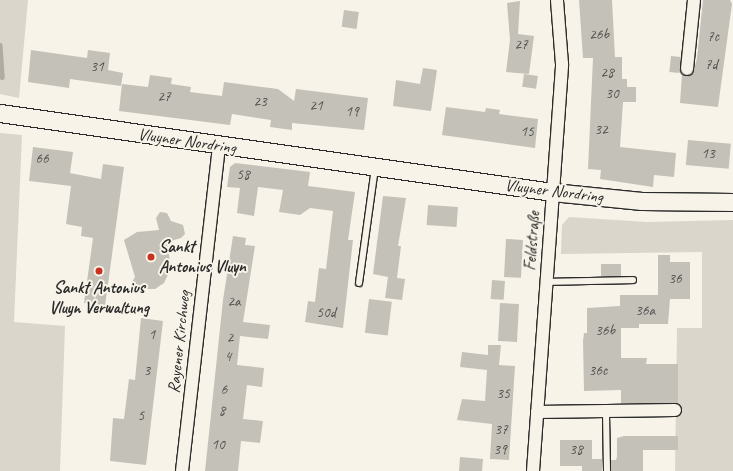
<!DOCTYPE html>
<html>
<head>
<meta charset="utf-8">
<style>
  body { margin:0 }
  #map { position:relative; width:733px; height:471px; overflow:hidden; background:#f7f3e8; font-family:Caveat,sans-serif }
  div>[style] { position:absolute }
  .green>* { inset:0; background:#dad6cc }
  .stream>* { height:4.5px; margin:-2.25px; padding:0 2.25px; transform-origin:2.25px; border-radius:2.25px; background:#afaca4 }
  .building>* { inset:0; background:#c4c1b9; transform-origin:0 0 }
  .roads { filter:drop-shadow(1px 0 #2b2b2b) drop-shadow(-1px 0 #2b2b2b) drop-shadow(0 1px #2b2b2b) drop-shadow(0 -1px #2b2b2b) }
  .lane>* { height:6px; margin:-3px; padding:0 3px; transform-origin:3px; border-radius:3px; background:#f7f3e8 }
  .street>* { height:12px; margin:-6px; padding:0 6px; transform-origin:6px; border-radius:6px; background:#f7f3e8 }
  .secondary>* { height:17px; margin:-8.5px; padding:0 8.5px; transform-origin:8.5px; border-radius:8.5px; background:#f7f3e8 }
  .dots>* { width:11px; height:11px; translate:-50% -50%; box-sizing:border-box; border:2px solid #f7f3e8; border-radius:50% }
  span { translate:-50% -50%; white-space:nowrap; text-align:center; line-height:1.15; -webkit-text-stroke:4px #f7f3e8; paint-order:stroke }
  .number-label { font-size:15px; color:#51504e }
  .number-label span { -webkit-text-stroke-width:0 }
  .street-label { font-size:17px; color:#2b2b2b }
  .poi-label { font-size:17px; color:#2b2b2b; font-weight:700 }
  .left { translate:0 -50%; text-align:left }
</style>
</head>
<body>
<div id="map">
  <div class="green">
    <i style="clip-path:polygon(0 0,28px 0,19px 98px,0 94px)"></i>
    <i style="clip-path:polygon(0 133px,22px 135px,14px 322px,65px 326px,60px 471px,0 471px)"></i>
    <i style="clip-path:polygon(569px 217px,647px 222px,733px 220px,733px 471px,675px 471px,677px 328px,702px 328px,702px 252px,561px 254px,562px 225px)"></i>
  </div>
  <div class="stream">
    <i style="left:0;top:45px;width:32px;rotate:86deg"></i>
  </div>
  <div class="building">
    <i style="clip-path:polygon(579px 0,612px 0,615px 57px,622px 57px,622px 79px,627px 79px,627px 87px,636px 87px,636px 102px,623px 102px,620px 147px,676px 153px,674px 177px,654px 175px,653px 187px,600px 179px,601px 170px,588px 169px,593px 58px,583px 58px)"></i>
    <i style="clip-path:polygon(703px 0,730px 0,732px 4px,718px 107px,680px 103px,682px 75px,693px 74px,697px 58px)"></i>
    <i style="clip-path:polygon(520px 1px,518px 34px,534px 36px,529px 74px,506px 72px,510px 40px,507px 3px)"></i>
    <i style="left:344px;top:10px;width:15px;height:17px;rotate:8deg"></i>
    <i style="clip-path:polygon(31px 50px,87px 58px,88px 50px,110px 53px,108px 70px,123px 73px,121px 86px,70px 79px,69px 88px,28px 82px)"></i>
    <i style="left:671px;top:56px;width:10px;height:16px;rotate:6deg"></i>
    <i style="clip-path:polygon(423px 68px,437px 70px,431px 111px,393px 106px,396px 80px,420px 84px)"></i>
    <i style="left:524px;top:74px;width:14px;height:13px;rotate:8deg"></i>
    <i style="clip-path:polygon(150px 75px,172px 78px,171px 84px,191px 87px,190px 92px,222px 96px,224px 82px,278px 89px,294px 101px,296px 89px,368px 98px,364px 130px,292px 123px,292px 130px,270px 127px,271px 120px,232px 114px,230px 125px,119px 111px,122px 84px,148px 87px)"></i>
    <i style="clip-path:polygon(446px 107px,485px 112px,486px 108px,500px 110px,499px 114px,538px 119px,535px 148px,442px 135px)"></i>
    <i style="left:688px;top:140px;width:43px;height:25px;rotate:5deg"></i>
    <i style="clip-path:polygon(33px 147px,73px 152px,70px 173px,101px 179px,103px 164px,124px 167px,105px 306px,84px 303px,93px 238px,81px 236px,82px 227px,66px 224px,71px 186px,29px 181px)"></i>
    <i style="clip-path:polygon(235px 163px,310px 172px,308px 186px,355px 192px,348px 240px,353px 240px,343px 328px,305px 322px,308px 301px,315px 302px,319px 268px,326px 269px,333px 211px,310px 208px,300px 215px,279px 212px,283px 190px,258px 187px,254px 216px,237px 213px,240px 188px,227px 187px,230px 167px)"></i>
    <i style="clip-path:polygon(383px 196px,406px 198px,398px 246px,401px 246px,397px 278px,405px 279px,402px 300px,385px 298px,388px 277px,373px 274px)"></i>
    <i style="left:428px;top:205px;width:30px;height:20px;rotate:4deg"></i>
    <i style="clip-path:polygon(160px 212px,167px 213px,171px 221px,183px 225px,185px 234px,181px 238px,167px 242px,171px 268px,164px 283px,155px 289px,144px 289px,132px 282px,135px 277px,124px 240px,137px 232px,159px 230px,156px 218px)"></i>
    <i style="clip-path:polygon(233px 236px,246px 238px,245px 245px,255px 246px,243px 322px,270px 325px,268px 339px,240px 336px,237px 365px,264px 368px,262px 387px,247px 385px,243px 419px,263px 421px,260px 443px,241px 441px,238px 471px,205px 471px,223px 300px)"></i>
    <i style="left:506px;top:239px;width:17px;height:38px;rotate:3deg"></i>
    <i style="clip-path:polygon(658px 255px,670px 255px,670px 262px,690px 262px,690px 299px,670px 299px,668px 324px,639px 324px,639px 328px,621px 328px,621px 358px,647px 358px,646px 364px,678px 364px,678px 403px,621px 403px,621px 390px,584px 391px,583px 341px,584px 333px,587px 333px,587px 308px,620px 306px,620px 295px,658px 295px)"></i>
    <i style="left:601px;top:264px;width:20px;height:12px"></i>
    <i style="left:492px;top:280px;width:13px;height:19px;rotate:4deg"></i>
    <i style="left:369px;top:299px;width:23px;height:34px;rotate:7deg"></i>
    <i style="left:500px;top:303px;width:19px;height:38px;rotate:3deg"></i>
    <i style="clip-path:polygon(141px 318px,163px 321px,146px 465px,110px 461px,113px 418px,124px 419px,129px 379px,135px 380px)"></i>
    <i style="clip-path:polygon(488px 345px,501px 345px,499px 365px,515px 366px,509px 460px,490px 459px,492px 424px,457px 420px,462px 399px,485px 401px,487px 370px,460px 367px,462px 352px,488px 355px)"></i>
    <i style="clip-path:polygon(624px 436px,678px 436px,678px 450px,643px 450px,643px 471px,611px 471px,611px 460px,616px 460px,617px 457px,617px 438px)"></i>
    <i style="clip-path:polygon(560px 440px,592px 440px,592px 459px,602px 459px,602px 471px,582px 471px,582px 466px,560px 466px)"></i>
    <i style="clip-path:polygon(460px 457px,483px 459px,482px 471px,459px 471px)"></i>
  </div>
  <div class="roads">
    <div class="lane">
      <i style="left:546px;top:282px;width:87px;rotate:-1.3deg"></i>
      <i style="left:359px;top:283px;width:117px;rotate:-82.1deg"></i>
      <i style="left:606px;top:413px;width:58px;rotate:89deg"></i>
    </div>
    <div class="street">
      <i style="left:687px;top:69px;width:69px;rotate:-84.2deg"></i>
      <i style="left:537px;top:412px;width:138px;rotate:-0.8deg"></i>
      <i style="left:182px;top:471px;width:327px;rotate:-83.5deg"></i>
      <i style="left:533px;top:471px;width:408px;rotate:-85.9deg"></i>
      <i style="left:562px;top:64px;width:64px;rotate:-94.5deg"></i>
    </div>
    <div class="secondary">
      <i style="left:0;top:113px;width:558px;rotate:8.14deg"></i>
      <i style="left:552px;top:192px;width:90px;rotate:5.7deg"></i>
      <i style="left:642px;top:201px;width:91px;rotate:0.6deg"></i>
    </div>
  </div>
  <div class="dots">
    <i style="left:151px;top:257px;background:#c8321e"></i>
    <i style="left:99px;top:271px;background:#c8321e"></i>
  </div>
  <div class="number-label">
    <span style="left:599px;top:35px">26b</span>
    <span style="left:713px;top:37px">7c</span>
    <span style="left:521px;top:45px">27</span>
    <span style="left:711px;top:65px">7d</span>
    <span style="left:97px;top:67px">31</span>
    <span style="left:607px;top:73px">28</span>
    <span style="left:612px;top:94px">30</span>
    <span style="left:164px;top:97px">27</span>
    <span style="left:260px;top:102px">23</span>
    <span style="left:316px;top:106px">21</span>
    <span style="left:352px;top:112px">19</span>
    <span style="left:601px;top:130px">32</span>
    <span style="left:527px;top:132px">15</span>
    <span style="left:708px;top:154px">13</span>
    <span style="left:42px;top:159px">66</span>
    <span style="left:243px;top:175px">58</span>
    <span style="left:675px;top:279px">36</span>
    <span style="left:234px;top:302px">2a</span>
    <span style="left:645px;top:311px">36a</span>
    <span style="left:326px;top:313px">50d</span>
    <span style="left:605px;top:331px">36b</span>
    <span style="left:152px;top:335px">1</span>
    <span style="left:230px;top:338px">2</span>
    <span style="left:228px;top:357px">4</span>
    <span style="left:147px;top:371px">3</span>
    <span style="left:598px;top:371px">36c</span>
    <span style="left:224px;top:390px">6</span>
    <span style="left:503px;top:394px">35</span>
    <span style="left:222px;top:411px">8</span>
    <span style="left:141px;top:416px">5</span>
    <span style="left:501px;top:430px">37</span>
    <span style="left:218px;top:445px">10</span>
    <span style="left:500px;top:450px">39</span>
    <span style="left:576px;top:450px">38</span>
  </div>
  <div class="street-label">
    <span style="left:187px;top:141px;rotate:8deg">Vluyner Nordring</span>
    <span style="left:554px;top:191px;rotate:7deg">Vluyner Nordring</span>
    <span style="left:532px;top:241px;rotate:-86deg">Feldstraße</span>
    <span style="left:179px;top:342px;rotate:-84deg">Rayener Kirchweg</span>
  </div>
  <div class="poi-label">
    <span class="left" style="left:159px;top:257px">Sankt<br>Antonius Vluyn</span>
    <span style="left:99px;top:298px">Sankt Antonius<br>Vluyn Verwaltung</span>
  </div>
</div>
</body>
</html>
